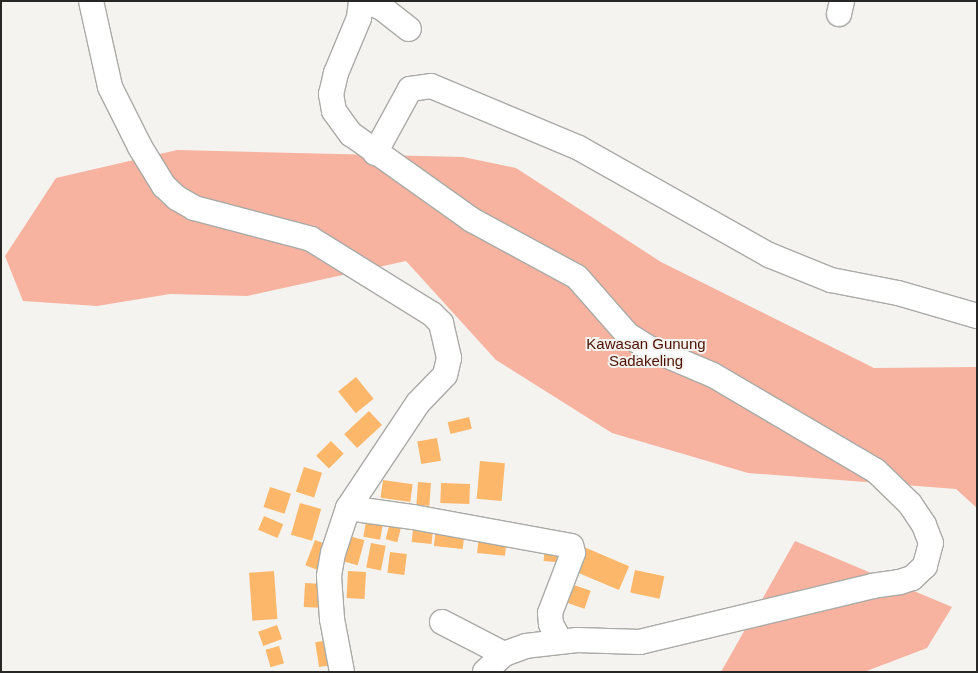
<!DOCTYPE html>
<html>
<head>
<meta charset="utf-8">
<style>
  body { margin:0 }
  #map { position:relative; width:978px; height:673px; overflow:hidden; background:#f4f3ef; font-family:Arial,sans-serif }
  div>[style] { position:absolute }
  .green>* { inset:0; background:#f7b2a0 }
  .building>* { inset:0; background:#fcb76a; transform-origin:0 0 }
  .roads { filter:drop-shadow(1px 0 #aaaaa6) drop-shadow(-1px 0 #aaaaa6) drop-shadow(0 1px #aaaaa6) drop-shadow(0 -1px #aaaaa6) }
  .minor>* { height:24px; margin:-12px; padding:0 12px; transform-origin:12px; border-radius:12px; background:#fff }
  span { translate:-50% -50%; white-space:nowrap; text-align:center; line-height:1.15; -webkit-text-stroke:4px #f4f3ef; paint-order:stroke }
  .park-label { font-size:15px; color:#4d1203 }
  .frame { position:absolute; inset:0; border:2px solid #272725; pointer-events:none }
</style>
</head>
<body>
<div id="map">
  <div class="green">
    <i style="clip-path:polygon(177px 150px,463px 157px,516px 168px,661px 262px,874px 368px,977px 367px,977px 508px,956px 489px,748px 473px,612px 433px,496px 360px,406px 261px,247px 296px,170px 294px,97px 306px,23px 301px,5px 256px,56px 178px)"></i>
    <i style="clip-path:polygon(795px 541px,952px 607px,927px 648px,864px 672px,721px 672px)"></i>
  </div>
  <div class="building">
    <i style="left:356px;top:377px;width:28px;height:23px;rotate:51deg"></i>
    <i style="left:369px;top:411px;width:19px;height:34px;rotate:47deg"></i>
    <i style="left:469px;top:417px;width:12px;height:22px;rotate:76deg"></i>
    <i style="left:437px;top:438px;width:23px;height:20px;rotate:80deg"></i>
    <i style="left:331px;top:441px;width:18px;height:21px;rotate:45deg"></i>
    <i style="left:480px;top:461px;width:25px;height:38px;rotate:5deg"></i>
    <i style="left:304px;top:467px;width:19px;height:26px;rotate:18deg"></i>
    <i style="left:383px;top:480px;width:30px;height:18px;rotate:8deg"></i>
    <i style="left:418px;top:482px;width:13px;height:23px;rotate:4deg"></i>
    <i style="left:441px;top:483px;width:29px;height:20px;rotate:2deg"></i>
    <i style="left:270px;top:487px;width:22px;height:21px;rotate:18deg"></i>
    <i style="left:300px;top:503px;width:22px;height:33px;rotate:16deg"></i>
    <i style="left:264px;top:516px;width:21px;height:15px;rotate:23deg"></i>
    <i style="left:367px;top:516px;width:17px;height:21px;rotate:10deg"></i>
    <i style="left:391px;top:518px;width:12px;height:22px;rotate:14deg"></i>
    <i style="left:436px;top:526px;width:29px;height:20px;rotate:6deg"></i>
    <i style="left:413px;top:529px;width:20px;height:13px;rotate:6deg"></i>
    <i style="left:479px;top:535px;width:28px;height:18px;rotate:6deg"></i>
    <i style="left:349px;top:536px;width:16px;height:26px;rotate:15deg"></i>
    <i style="left:315px;top:540px;width:17px;height:27px;rotate:21deg"></i>
    <i style="left:371px;top:543px;width:15px;height:25px;rotate:11deg"></i>
    <i style="left:545px;top:545px;width:21px;height:16px;rotate:5deg"></i>
    <i style="left:584px;top:547px;width:49px;height:26px;rotate:23deg"></i>
    <i style="left:390px;top:552px;width:17px;height:21px;rotate:7deg"></i>
    <i style="left:635px;top:570px;width:30px;height:23px;rotate:12deg"></i>
    <i style="left:274px;top:571px;width:48px;height:25px;rotate:86deg"></i>
    <i style="left:348px;top:571px;width:18px;height:27px;rotate:3deg"></i>
    <i style="left:305px;top:583px;width:22px;height:24px;rotate:3deg"></i>
    <i style="left:568px;top:583px;width:24px;height:19px;rotate:19deg"></i>
    <i style="left:277px;top:625px;width:15px;height:20px;rotate:70deg"></i>
    <i style="left:330px;top:640px;width:25px;height:15px;rotate:81deg"></i>
    <i style="left:279px;top:646px;width:18px;height:14px;rotate:74deg"></i>
  </div>
  <div class="roads">
    <div class="minor">
      <i style="left:91px;top:1px;width:88px;rotate:77.5deg"></i>
      <i style="left:110px;top:87px;width:67px;rotate:63.4deg"></i>
      <i style="left:140px;top:147px;width:46px;rotate:58.4deg"></i>
      <i style="left:164px;top:186px;width:18px;rotate:43deg"></i>
      <i style="left:177px;top:198px;width:20px;rotate:30deg"></i>
      <i style="left:194px;top:208px;width:121px;rotate:14.8deg"></i>
      <i style="left:311px;top:239px;width:142px;rotate:31.8deg"></i>
      <i style="left:432px;top:314px;width:13px;rotate:45deg"></i>
      <i style="left:441px;top:323px;width:36px;rotate:77deg"></i>
      <i style="left:449px;top:358px;width:17px;rotate:103deg"></i>
      <i style="left:445px;top:375px;width:39px;rotate:134deg"></i>
      <i style="left:418px;top:403px;width:126px;rotate:123.7deg"></i>
      <i style="left:348px;top:508px;width:47px;rotate:108.4deg"></i>
      <i style="left:333px;top:553px;width:23px;rotate:100deg"></i>
      <i style="left:329px;top:576px;width:43px;rotate:86deg"></i>
      <i style="left:332px;top:619px;width:54px;rotate:79.3deg"></i>
      <i style="left:361px;top:1px;width:17px;rotate:97deg"></i>
      <i style="left:359px;top:18px;width:60px;rotate:112.7deg"></i>
      <i style="left:336px;top:73px;width:22px;rotate:103deg"></i>
      <i style="left:331px;top:94px;width:17px;rotate:80deg"></i>
      <i style="left:334px;top:111px;width:29px;rotate:54deg"></i>
      <i style="left:351px;top:134px;width:148px;rotate:35.4deg"></i>
      <i style="left:472px;top:220px;width:119px;rotate:28.5deg"></i>
      <i style="left:577px;top:277px;width:77px;rotate:48.7deg"></i>
      <i style="left:628px;top:335px;width:25px;rotate:32deg"></i>
      <i style="left:649px;top:348px;width:69px;rotate:22.9deg"></i>
      <i style="left:713px;top:375px;width:189px;rotate:30.5deg"></i>
      <i style="left:876px;top:471px;width:47px;rotate:44.1deg"></i>
      <i style="left:910px;top:504px;width:25px;rotate:56deg"></i>
      <i style="left:924px;top:525px;width:19px;rotate:69deg"></i>
      <i style="left:931px;top:543px;width:24px;rotate:105deg"></i>
      <i style="left:925px;top:566px;width:18px;rotate:137deg"></i>
      <i style="left:912px;top:578px;width:13px;rotate:162deg"></i>
      <i style="left:900px;top:582px;width:27px;rotate:172deg"></i>
      <i style="left:873px;top:586px;width:240px;rotate:166.5deg"></i>
      <i style="left:640px;top:642px;width:63px;rotate:-178.2deg"></i>
      <i style="left:577px;top:640px;width:51px;rotate:173.3deg"></i>
      <i style="left:526px;top:646px;width:23px;rotate:160deg"></i>
      <i style="left:504px;top:654px;width:26px;rotate:137deg"></i>
      <i style="left:363px;top:1px;width:20px;rotate:20deg"></i>
      <i style="left:382px;top:8px;width:34px;rotate:38deg"></i>
      <i style="left:839px;top:14px;width:13px;rotate:-77deg"></i>
      <i style="left:375px;top:153px;width:73px;rotate:-61.3deg"></i>
      <i style="left:410px;top:89px;width:21px;rotate:-8deg"></i>
      <i style="left:431px;top:86px;width:160px;rotate:22.7deg"></i>
      <i style="left:579px;top:148px;width:218px;rotate:29.4deg"></i>
      <i style="left:769px;top:255px;width:67px;rotate:22deg"></i>
      <i style="left:831px;top:280px;width:68px;rotate:11deg"></i>
      <i style="left:898px;top:293px;width:82px;rotate:16.2deg"></i>
      <i style="left:348px;top:508px;width:66px;rotate:7.9deg"></i>
      <i style="left:413px;top:517px;width:161px;rotate:10.4deg"></i>
      <i style="left:571px;top:546px;width:7px;rotate:74deg"></i>
      <i style="left:573px;top:553px;width:64px;rotate:111deg"></i>
      <i style="left:550px;top:613px;width:11px;rotate:85deg"></i>
      <i style="left:551px;top:624px;width:19px;rotate:62deg"></i>
      <i style="left:442px;top:622px;width:70px;rotate:27.3deg"></i>
    </div>
  </div>
  <div class="park-label">
    <span style="left:646px;top:352px">Kawasan Gunung<br>Sadakeling</span>
  </div>
  <div class="frame"></div>
</div>
</body>
</html>
